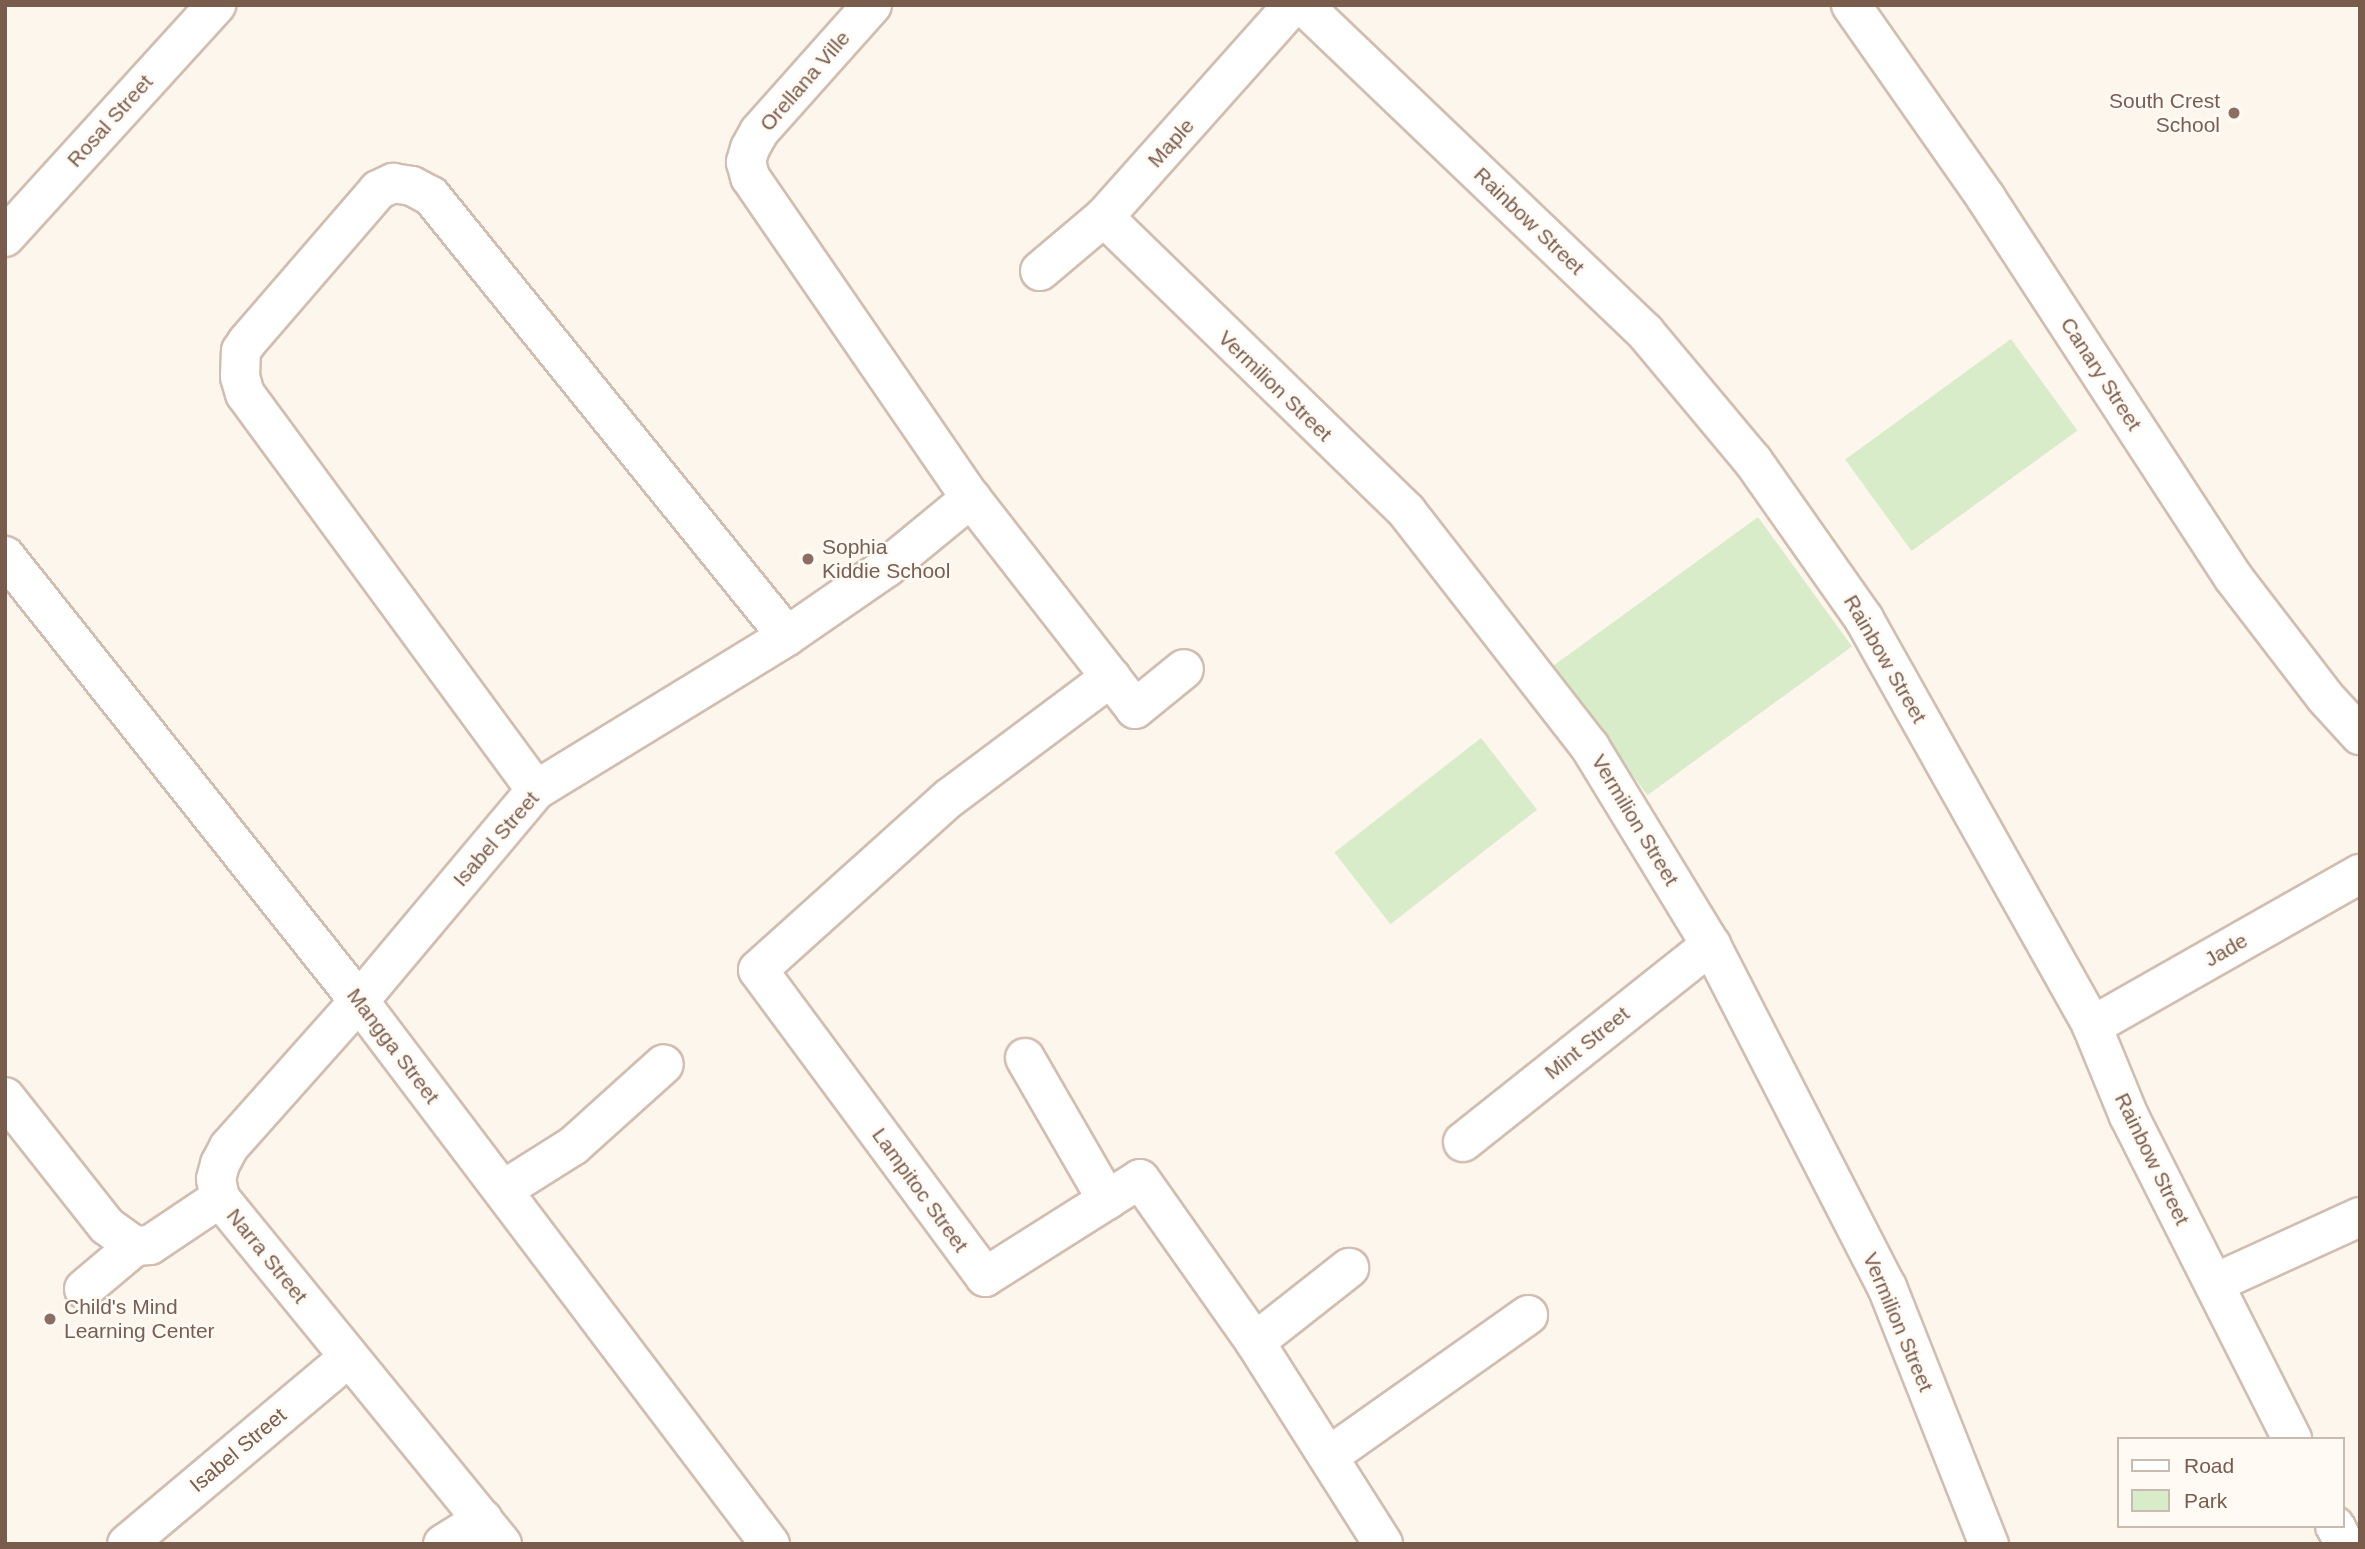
<!DOCTYPE html>
<html>
<head>
<meta charset="utf-8">
<style>
  body { margin:0 }
  #map { position:relative; width:2365px; height:1549px; overflow:hidden; background:#fdf6ec; font-family:Arial,sans-serif }
  div>[style] { position:absolute }
  .green>* { inset:0; background:#d8ecc9; transform-origin:0 0 }
  .roads { filter:drop-shadow(2px 0 #d1beb0) drop-shadow(-2px 0 #d1beb0) drop-shadow(0 2px #d1beb0) drop-shadow(0 -2px #d1beb0) }
  .minor>* { height:38px; margin:-19px; padding:0 19px; transform-origin:19px; border-radius:19px; background:#fff }
  .dots>* { width:19px; height:19px; translate:-50% -50%; box-sizing:border-box; border:4px solid #fffaf3; border-radius:50% }
  span { translate:-50% -50%; white-space:nowrap; text-align:center; line-height:1.15; -webkit-text-stroke:5px #fffaf3; paint-order:stroke }
  .street-label { font-size:21px; color:#7a5c4d }
  .education-label { font-size:21px; color:#785e54 }
  .right { translate:-100% -50%; text-align:right }
  .left { translate:0 -50%; text-align:left }
  .frame { position:absolute; inset:0; border:7px solid #7a5c4d; pointer-events:none }
  .legend { position:absolute; left:2117px; top:1437px; width:228px; height:91px; box-sizing:border-box; background:#fffaf3; border:2px solid #cabbb1; margin:0; padding:9px 12px; list-style:none; font-size:21px; color:#7a5c4d }
  .legend li { display:flex; align-items:center; gap:14px; height:35px }
  .legend b { width:35px; border:2px solid #cabbb1 }
</style>
</head>
<body>
<div id="map">
  <div class="green">
    <i style="left:2011px;top:339px;width:113px;height:205px;rotate:54deg"></i>
    <i style="left:1758px;top:517px;width:160px;height:253px;rotate:54deg"></i>
    <i style="left:1481px;top:738px;width:91px;height:186px;rotate:52deg"></i>
  </div>
  <div class="roads">
    <div class="minor">
      <i style="left:872px;top:5px;width:170px;rotate:131.7deg"></i>
      <i style="left:759px;top:132px;width:18px;rotate:119deg"></i>
      <i style="left:750px;top:148px;width:15px;rotate:106deg"></i>
      <i style="left:746px;top:162px;width:16px;rotate:75deg"></i>
      <i style="left:750px;top:177px;width:390px;rotate:55.5deg"></i>
      <i style="left:971px;top:498px;width:267px;rotate:52.1deg"></i>
      <i style="left:1135px;top:709px;width:63px;rotate:-39.2deg"></i>
      <i style="left:1303px;top:5px;width:473px;rotate:43.7deg"></i>
      <i style="left:1645px;top:332px;width:168px;rotate:50.1deg"></i>
      <i style="left:1753px;top:461px;width:193px;rotate:54.9deg"></i>
      <i style="left:1864px;top:619px;width:467px;rotate:60.7deg"></i>
      <i style="left:2092px;top:1026px;width:97px;rotate:67.7deg"></i>
      <i style="left:2129px;top:1116px;width:362px;rotate:63.2deg"></i>
      <i style="left:1851px;top:5px;width:236px;rotate:55deg"></i>
      <i style="left:1986px;top:198px;width:452px;rotate:56.9deg"></i>
      <i style="left:2233px;top:577px;width:151px;rotate:52.5deg"></i>
      <i style="left:2325px;top:697px;width:52px;rotate:47.4deg"></i>
      <i style="left:1104px;top:217px;width:423px;rotate:44.2deg"></i>
      <i style="left:1407px;top:512px;width:298px;rotate:52.1deg"></i>
      <i style="left:1590px;top:747px;width:232px;rotate:58.6deg"></i>
      <i style="left:1711px;top:945px;width:385px;rotate:62.8deg"></i>
      <i style="left:1887px;top:1287px;width:277px;rotate:68.4deg"></i>
      <i style="left:5px;top:237px;width:314px;rotate:-47.7deg"></i>
      <i style="left:1040px;top:271px;width:84px;rotate:-40.2deg"></i>
      <i style="left:1104px;top:217px;width:284px;rotate:-48.3deg"></i>
      <i style="left:5px;top:556px;width:569px;rotate:51.5deg"></i>
      <i style="left:359px;top:1001px;width:681px;rotate:52.88deg"></i>
      <i style="left:1111px;top:677px;width:202px;rotate:143.2deg"></i>
      <i style="left:949px;top:798px;width:257px;rotate:138deg"></i>
      <i style="left:758px;top:970px;width:382px;rotate:53.5deg"></i>
      <i style="left:985px;top:1277px;width:183px;rotate:-32.3deg"></i>
      <i style="left:1140px;top:1179px;width:199px;rotate:54.8deg"></i>
      <i style="left:1255px;top:1342px;width:239px;rotate:57.6deg"></i>
      <i style="left:536px;top:790px;width:491px;rotate:-126.3deg"></i>
      <i style="left:245px;top:394px;width:18px;rotate:-106deg"></i>
      <i style="left:240px;top:377px;width:26px;rotate:-88deg"></i>
      <i style="left:241px;top:351px;width:11px;rotate:-56deg"></i>
      <i style="left:247px;top:342px;width:201px;rotate:-49.2deg"></i>
      <i style="left:378px;top:190px;width:17px;rotate:-25deg"></i>
      <i style="left:393px;top:183px;width:19px;rotate:9deg"></i>
      <i style="left:412px;top:186px;width:21px;rotate:28deg"></i>
      <i style="left:431px;top:196px;width:566px;rotate:51.02deg"></i>
      <i style="left:2092px;top:1026px;width:308px;rotate:-29.6deg"></i>
      <i style="left:1025px;top:1058px;width:164px;rotate:60deg"></i>
      <i style="left:5px;top:1097px;width:164px;rotate:51.7deg"></i>
      <i style="left:107px;top:1226px;width:34px;rotate:36deg"></i>
      <i style="left:135px;top:1246px;width:15px;rotate:-4deg"></i>
      <i style="left:150px;top:1245px;width:84px;rotate:-33.9deg"></i>
      <i style="left:1463px;top:1142px;width:317px;rotate:-38.5deg"></i>
      <i style="left:503px;top:1190px;width:83px;rotate:-32.2deg"></i>
      <i style="left:573px;top:1146px;width:122px;rotate:-42deg"></i>
      <i style="left:2215px;top:1283px;width:159px;rotate:-24.5deg"></i>
      <i style="left:84px;top:1289px;width:67px;rotate:-40.1deg"></i>
      <i style="left:1255px;top:1342px;width:120px;rotate:-38.2deg"></i>
      <i style="left:1329px;top:1456px;width:244px;rotate:-35.3deg"></i>
      <i style="left:2335px;top:1526px;width:20px;rotate:63deg"></i>
      <i style="left:127px;top:1544px;width:290px;rotate:-40.1deg"></i>
      <i style="left:443px;top:1544px;width:47px;rotate:-32deg"></i>
      <i style="left:502px;top:1544px;width:446px;rotate:-129.2deg"></i>
      <i style="left:220px;top:1198px;width:19px;rotate:-102deg"></i>
      <i style="left:216px;top:1179px;width:16px;rotate:-75deg"></i>
      <i style="left:220px;top:1164px;width:19px;rotate:-62deg"></i>
      <i style="left:229px;top:1147px;width:195px;rotate:-48.3deg"></i>
      <i style="left:359px;top:1001px;width:275px;rotate:-50deg"></i>
      <i style="left:536px;top:790px;width:294px;rotate:-31.5deg"></i>
      <i style="left:787px;top:636px;width:121px;rotate:-34.6deg"></i>
      <i style="left:887px;top:567px;width:109px;rotate:-39.4deg"></i>
    </div>
  </div>
  <div class="dots">
    <i style="left:2234px;top:113px;background:#8d6e63"></i>
    <i style="left:808px;top:559px;background:#8d6e63"></i>
    <i style="left:50px;top:1319px;background:#8d6e63"></i>
  </div>
  <div class="street-label">
    <span style="left:805px;top:81px;rotate:-49deg">Orellana Ville</span>
    <span style="left:110px;top:121px;rotate:-48deg">Rosal Street</span>
    <span style="left:1171px;top:143px;rotate:-48deg">Maple</span>
    <span style="left:1529px;top:221px;rotate:44deg">Rainbow Street</span>
    <span style="left:2101px;top:374px;rotate:57deg">Canary Street</span>
    <span style="left:1275px;top:386px;rotate:44deg">Vermilion Street</span>
    <span style="left:1885px;top:659px;rotate:60deg">Rainbow Street</span>
    <span style="left:1635px;top:820px;rotate:59deg">Vermilion Street</span>
    <span style="left:496px;top:839px;rotate:-49deg">Isabel Street</span>
    <span style="left:2226px;top:950px;rotate:-30deg">Jade</span>
    <span style="left:1587px;top:1043px;rotate:-39deg">Mint Street</span>
    <span style="left:393px;top:1046px;rotate:53deg">Mangga Street</span>
    <span style="left:2152px;top:1159px;rotate:64deg">Rainbow Street</span>
    <span style="left:920px;top:1190px;rotate:54deg">Lampitoc Street</span>
    <span style="left:267px;top:1256px;rotate:51deg">Narra Street</span>
    <span style="left:1898px;top:1322px;rotate:67deg">Vermilion Street</span>
    <span style="left:238px;top:1450px;rotate:-40deg">Isabel Street</span>
  </div>
  <div class="education-label">
    <span class="right" style="left:2220px;top:113px">South Crest<br>School</span>
    <span class="left" style="left:822px;top:559px">Sophia<br>Kiddie School</span>
    <span class="left" style="left:64px;top:1319px">Child's Mind<br>Learning Center</span>
  </div>
  <div class="frame"></div>
  <ul class="legend">
  <li><b style="height:9px;background:#fff"></b>Road</li>
  <li><b style="height:19px;background:#d8ecc9"></b>Park</li>
  </ul>
</div>
</body>
</html>
